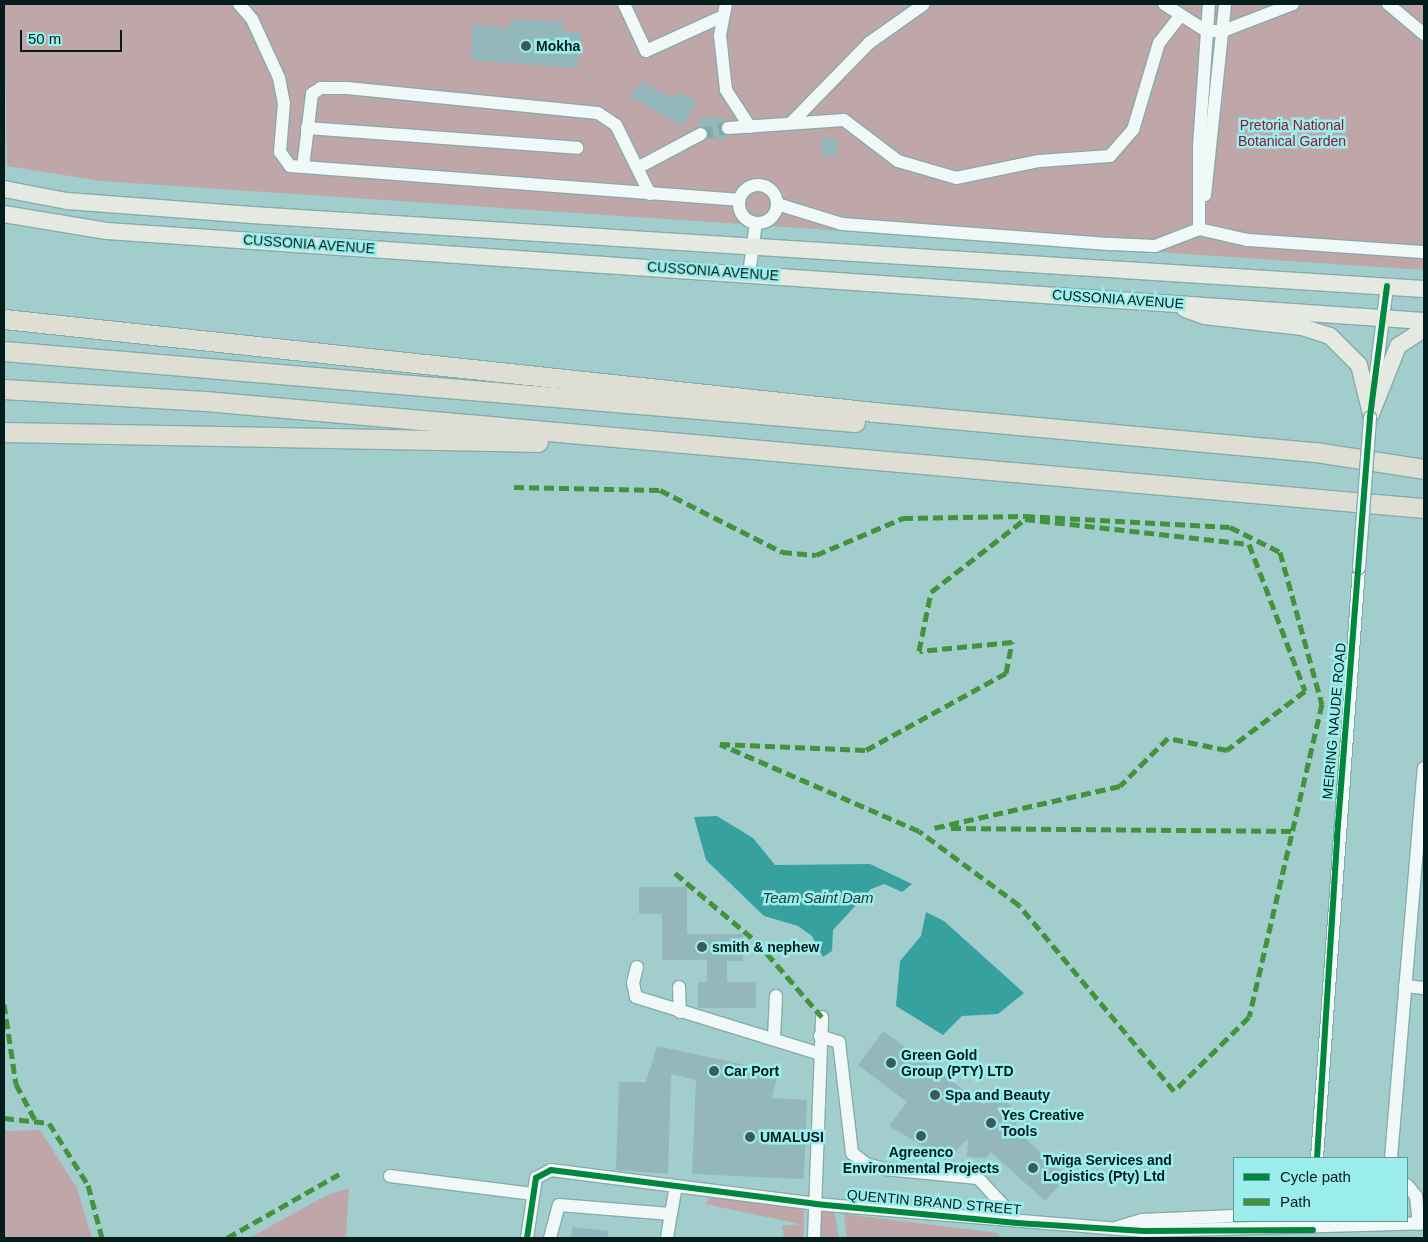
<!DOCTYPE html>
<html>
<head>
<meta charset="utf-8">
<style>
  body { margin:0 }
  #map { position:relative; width:1428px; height:1242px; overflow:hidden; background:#a1cecd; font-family:Arial,sans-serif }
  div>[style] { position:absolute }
  .green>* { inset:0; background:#bfa6a9 }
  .water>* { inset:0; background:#37a1a0 }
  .building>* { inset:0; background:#94b7bb; transform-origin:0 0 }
  .minor-tunnel>* { height:12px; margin-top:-6px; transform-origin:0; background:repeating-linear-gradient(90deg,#81abaa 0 12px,transparent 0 18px) }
  .roads { filter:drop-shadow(1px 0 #86abaa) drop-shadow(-1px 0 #86abaa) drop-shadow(0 1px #86abaa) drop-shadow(0 -1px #86abaa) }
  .minor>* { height:12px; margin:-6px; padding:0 6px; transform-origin:6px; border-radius:6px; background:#f1f8f8 }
  .minor>.ring { margin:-6px; padding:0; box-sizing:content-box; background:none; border:12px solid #f1f8f8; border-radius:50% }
  .major>* { height:16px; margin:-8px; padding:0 8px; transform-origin:8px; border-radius:8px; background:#e6e8e2 }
  .highway>* { height:19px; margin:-9.5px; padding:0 9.5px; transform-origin:9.5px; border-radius:9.5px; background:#deded5 }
  .bridges { filter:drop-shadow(1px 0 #86abaa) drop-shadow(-1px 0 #86abaa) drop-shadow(0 1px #86abaa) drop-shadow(0 -1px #86abaa) }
  .minor-bridge>* { height:12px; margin:-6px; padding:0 6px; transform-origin:6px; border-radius:6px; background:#f1f8f8 }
  .quiet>* { height:5px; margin-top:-2.5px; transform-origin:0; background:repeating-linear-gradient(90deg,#43923c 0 10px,transparent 0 15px) }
  .cycleway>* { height:6px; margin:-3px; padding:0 3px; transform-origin:3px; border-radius:3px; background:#00873e }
  .dots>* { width:14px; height:14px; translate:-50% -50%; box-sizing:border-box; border:2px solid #9beeec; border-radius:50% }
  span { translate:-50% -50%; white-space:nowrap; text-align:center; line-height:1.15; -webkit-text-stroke:5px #9beeec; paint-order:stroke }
  .poi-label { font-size:14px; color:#031d1c; font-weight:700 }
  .left { translate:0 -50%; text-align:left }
  .park-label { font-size:14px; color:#911936 }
  .street-label { font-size:14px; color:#031d1c }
  .water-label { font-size:15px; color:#233c3b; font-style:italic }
  .frame { position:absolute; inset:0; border:5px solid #031d1c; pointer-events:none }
  .legend { position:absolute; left:1233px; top:1157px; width:175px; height:65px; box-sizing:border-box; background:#9beeec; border:1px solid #5e9a99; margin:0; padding:6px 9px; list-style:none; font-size:15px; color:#031d1c }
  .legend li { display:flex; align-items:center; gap:10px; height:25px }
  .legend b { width:25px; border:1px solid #5e9a99 }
  .scale { position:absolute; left:20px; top:30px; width:102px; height:22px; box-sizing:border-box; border:2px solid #031d1c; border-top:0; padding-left:6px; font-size:15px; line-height:18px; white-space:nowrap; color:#031d1c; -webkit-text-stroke:4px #9beeec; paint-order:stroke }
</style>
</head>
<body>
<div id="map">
  <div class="green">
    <i style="clip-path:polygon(4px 4px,1424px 4px,1424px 270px,101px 181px,7px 166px)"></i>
    <i style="clip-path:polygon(40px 1130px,77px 1188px,92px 1238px,4px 1238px,4px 1131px)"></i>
    <i style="clip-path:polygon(349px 1188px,346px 1238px,249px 1238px,327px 1195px)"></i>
    <i style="clip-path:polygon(712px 1196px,804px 1210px,803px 1238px,784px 1238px,782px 1226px,800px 1224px,705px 1204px)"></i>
    <i style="clip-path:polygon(834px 1210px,839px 1238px,821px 1238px,821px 1211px)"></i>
    <i style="clip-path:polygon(844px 1214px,998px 1233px,1000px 1238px,847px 1238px)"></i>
  </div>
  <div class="water">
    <i style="clip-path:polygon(717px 816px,753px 838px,775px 865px,870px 864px,912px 884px,902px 892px,884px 884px,871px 889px,833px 930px,832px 951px,823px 957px,812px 936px,798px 926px,764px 916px,706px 860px,694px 817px)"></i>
    <i style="clip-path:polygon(926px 912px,944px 921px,1024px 993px,998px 1014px,962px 1016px,943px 1035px,896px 1006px,900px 961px,921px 936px)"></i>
  </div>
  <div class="building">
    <i style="clip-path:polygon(510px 19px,563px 22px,563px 31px,581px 32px,578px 68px,471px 60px,473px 25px,510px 28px)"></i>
    <i style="clip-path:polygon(642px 81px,673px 99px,678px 92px,697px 101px,682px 126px,631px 97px)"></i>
    <i style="clip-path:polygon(700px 118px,727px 118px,720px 128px,728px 139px,707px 139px,708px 131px,700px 126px)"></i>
    <i style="left:821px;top:138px;width:15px;height:18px"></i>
    <i style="clip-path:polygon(639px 887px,687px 887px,687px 934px,743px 934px,743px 961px,727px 961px,727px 982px,756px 982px,756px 1008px,698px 1008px,698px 982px,707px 982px,707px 960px,662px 960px,662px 914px,639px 914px)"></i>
    <i style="clip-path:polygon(883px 1031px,983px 1104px,994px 1091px,1023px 1116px,1013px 1127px,1067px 1177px,1045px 1201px,991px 1152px,986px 1158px,967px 1157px,968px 1139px,946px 1160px,889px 1126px,907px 1102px,858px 1065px)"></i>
    <i style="clip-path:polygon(657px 1046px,778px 1072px,772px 1098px,807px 1100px,804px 1179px,692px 1174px,696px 1080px,671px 1074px,668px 1174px,616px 1170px,619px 1082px,646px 1082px)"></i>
    <i style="clip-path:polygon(573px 1227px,608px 1231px,608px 1238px,570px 1238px)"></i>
  </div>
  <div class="minor-tunnel">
    <i style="left:701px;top:134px;width:28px;rotate:-13deg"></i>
  </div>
  <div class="roads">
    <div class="minor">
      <i style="left:239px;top:4px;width:20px;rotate:49deg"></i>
      <i style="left:252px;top:19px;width:65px;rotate:65.4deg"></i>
      <i style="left:279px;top:78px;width:25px;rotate:79deg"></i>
      <i style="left:284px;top:103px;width:49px;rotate:94.7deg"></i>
      <i style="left:280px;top:152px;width:17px;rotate:54deg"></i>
      <i style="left:290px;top:166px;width:449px;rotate:4.3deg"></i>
      <i style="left:624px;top:4px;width:52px;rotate:64.9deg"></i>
      <i style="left:646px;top:51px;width:82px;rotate:-24.4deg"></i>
      <i style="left:726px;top:4px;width:32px;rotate:101deg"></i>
      <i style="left:720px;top:35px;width:55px;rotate:83.8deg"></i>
      <i style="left:726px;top:90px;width:44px;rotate:57deg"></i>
      <i style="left:1164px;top:4px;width:50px;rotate:32.7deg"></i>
      <i style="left:1206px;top:31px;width:17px"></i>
      <i style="left:1223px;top:31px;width:75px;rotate:-21.1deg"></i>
      <i style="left:1388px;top:4px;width:47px;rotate:39.8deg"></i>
      <i style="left:791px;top:123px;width:112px;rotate:-45.7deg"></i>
      <i style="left:869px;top:43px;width:67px;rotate:-35.3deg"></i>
      <i style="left:307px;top:128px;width:271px;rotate:4.2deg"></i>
      <i style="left:728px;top:128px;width:116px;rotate:-3.9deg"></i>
      <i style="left:844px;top:120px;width:68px;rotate:37.2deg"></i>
      <i style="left:898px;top:161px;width:60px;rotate:16.3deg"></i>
      <i style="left:956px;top:178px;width:85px;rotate:-11.6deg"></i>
      <i style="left:1039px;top:161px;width:71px;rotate:-4deg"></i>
      <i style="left:1110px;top:156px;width:35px;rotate:-49deg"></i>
      <i style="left:1133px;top:130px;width:91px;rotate:-73.4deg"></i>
      <i style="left:1159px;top:43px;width:33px;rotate:-52deg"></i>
      <i style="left:303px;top:167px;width:74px;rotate:-83deg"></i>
      <i style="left:312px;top:94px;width:11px;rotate:-34deg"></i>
      <i style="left:321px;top:88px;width:26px"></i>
      <i style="left:347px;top:88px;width:252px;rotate:5.7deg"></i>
      <i style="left:598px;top:113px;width:22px;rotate:34deg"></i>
      <i style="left:616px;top:125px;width:77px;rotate:63.8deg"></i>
      <i style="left:639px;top:167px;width:70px;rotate:-28deg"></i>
      <i class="ring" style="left:739px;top:185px;width:26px;height:26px"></i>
      <i style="left:1205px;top:195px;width:192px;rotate:-84deg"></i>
      <i style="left:777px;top:204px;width:68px;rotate:17.1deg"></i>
      <i style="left:842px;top:224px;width:270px;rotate:4.3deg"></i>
      <i style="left:1111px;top:244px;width:44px;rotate:2.6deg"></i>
      <i style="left:1155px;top:246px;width:47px;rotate:-21.1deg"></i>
      <i style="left:1199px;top:229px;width:83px;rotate:-90deg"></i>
      <i style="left:1199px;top:146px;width:142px;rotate:-86deg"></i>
      <i style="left:1199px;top:229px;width:49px;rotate:12.9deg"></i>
      <i style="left:1247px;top:240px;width:177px;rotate:3.9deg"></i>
      <i style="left:749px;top:274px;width:51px;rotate:-82.2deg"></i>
      <i style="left:1373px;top:397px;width:112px;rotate:-82.8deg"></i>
      <i style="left:637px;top:967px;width:16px;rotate:104deg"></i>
      <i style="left:633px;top:983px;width:14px;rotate:78deg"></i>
      <i style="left:636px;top:997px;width:193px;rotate:17.2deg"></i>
      <i style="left:1405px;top:986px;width:19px;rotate:6deg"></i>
      <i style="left:679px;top:987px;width:25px;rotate:88deg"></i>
      <i style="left:820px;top:1036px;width:20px;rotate:18deg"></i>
      <i style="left:839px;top:1042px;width:112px;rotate:83.3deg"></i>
      <i style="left:852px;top:1153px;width:18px;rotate:38deg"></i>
      <i style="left:866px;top:1164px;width:20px;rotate:15deg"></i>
      <i style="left:885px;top:1169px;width:93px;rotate:5.5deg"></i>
      <i style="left:978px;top:1178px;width:53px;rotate:47.3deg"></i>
      <i style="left:774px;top:1038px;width:42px;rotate:-87.3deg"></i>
      <i style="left:1317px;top:1158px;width:591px;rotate:-85.93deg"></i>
      <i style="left:1391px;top:1158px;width:391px;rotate:-85.2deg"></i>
      <i style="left:390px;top:1176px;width:144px;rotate:7.2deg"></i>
      <i style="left:1407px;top:1185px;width:14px;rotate:51deg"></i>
      <i style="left:1416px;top:1196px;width:28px;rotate:84deg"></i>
      <i style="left:1118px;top:1227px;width:25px;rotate:-16deg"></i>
      <i style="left:1142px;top:1220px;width:92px;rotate:-2.5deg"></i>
      <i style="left:527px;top:1238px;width:61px;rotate:-81.5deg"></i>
      <i style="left:536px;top:1178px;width:17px;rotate:-28deg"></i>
      <i style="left:551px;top:1170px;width:266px;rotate:7.3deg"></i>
      <i style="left:815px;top:1204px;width:330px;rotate:4.7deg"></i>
      <i style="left:1144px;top:1231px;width:280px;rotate:-1.6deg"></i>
      <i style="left:550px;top:1238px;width:34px;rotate:-75deg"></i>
      <i style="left:559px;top:1205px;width:112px;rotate:4.6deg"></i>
      <i style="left:671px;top:1214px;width:28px;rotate:-80deg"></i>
      <i style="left:667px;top:1238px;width:24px;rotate:-81deg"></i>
      <i style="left:814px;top:1238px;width:221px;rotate:-87.9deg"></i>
    </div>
    <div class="major">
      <i style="left:4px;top:189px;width:64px;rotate:10.8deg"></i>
      <i style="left:67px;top:201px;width:186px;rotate:4.3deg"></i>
      <i style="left:252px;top:215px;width:1174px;rotate:3.61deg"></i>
      <i style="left:4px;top:214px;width:104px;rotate:9.4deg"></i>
      <i style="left:107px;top:231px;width:1320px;rotate:3.91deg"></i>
      <i style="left:1185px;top:309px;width:20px;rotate:20deg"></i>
      <i style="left:1204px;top:316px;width:99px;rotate:6.4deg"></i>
      <i style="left:1302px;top:327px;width:29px;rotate:18deg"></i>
      <i style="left:1330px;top:336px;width:41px;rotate:45deg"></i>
      <i style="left:1359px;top:365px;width:50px;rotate:76.2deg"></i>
      <i style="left:1371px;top:414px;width:73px;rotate:-68.3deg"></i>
      <i style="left:1398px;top:346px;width:31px;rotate:-33deg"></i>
    </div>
    <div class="highway">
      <i style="left:4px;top:319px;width:875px;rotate:6.1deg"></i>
      <i style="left:874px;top:412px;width:444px;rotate:5.2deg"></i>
      <i style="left:1316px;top:452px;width:109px;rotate:8.9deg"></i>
      <i style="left:4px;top:351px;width:854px;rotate:4.77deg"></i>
      <i style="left:4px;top:389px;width:201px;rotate:3.4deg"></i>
      <i style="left:205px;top:401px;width:1224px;rotate:5.02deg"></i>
      <i style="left:4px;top:432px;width:534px;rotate:1.07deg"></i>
    </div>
  </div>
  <div class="bridges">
    <div class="minor-bridge">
      <i style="left:1359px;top:568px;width:151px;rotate:-85.8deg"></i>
    </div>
  </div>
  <div class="quiet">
    <i style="left:514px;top:487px;width:146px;rotate:1.2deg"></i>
    <i style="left:660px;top:490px;width:137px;rotate:26.9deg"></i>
    <i style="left:782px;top:552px;width:34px;rotate:5deg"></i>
    <i style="left:816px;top:555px;width:95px;rotate:-23deg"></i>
    <i style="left:903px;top:518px;width:122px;rotate:-0.9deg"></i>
    <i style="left:1025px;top:516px;width:205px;rotate:3.1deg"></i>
    <i style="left:1230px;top:527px;width:56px;rotate:26.6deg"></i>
    <i style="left:1280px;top:552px;width:158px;rotate:74.6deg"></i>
    <i style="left:1322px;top:704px;width:321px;rotate:103.1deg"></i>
    <i style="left:1249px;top:1017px;width:105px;rotate:135.4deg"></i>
    <i style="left:1174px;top:1091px;width:242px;rotate:-129.8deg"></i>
    <i style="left:1019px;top:905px;width:124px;rotate:-143.5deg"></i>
    <i style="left:919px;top:831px;width:217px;rotate:-156.4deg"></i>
    <i style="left:720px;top:744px;width:146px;rotate:2.4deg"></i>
    <i style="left:866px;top:750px;width:160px;rotate:-28.8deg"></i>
    <i style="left:1006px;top:673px;width:32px;rotate:-79deg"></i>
    <i style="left:1012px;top:642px;width:93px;rotate:174.5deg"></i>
    <i style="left:919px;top:651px;width:60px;rotate:-78.5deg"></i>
    <i style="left:931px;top:592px;width:119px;rotate:-37.8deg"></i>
    <i style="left:1025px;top:519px;width:225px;rotate:6.4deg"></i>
    <i style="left:1249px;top:544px;width:157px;rotate:69.1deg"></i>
    <i style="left:1305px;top:691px;width:98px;rotate:142.9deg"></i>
    <i style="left:1227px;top:750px;width:60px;rotate:-168.5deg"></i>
    <i style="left:1168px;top:738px;width:68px;rotate:135deg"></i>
    <i style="left:1120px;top:786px;width:191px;rotate:167.3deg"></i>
    <i style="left:951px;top:828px;width:345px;rotate:0.5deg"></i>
    <i style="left:675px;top:873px;width:107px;rotate:40.1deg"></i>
    <i style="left:757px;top:942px;width:99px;rotate:49.1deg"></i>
    <i style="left:4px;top:1004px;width:81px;rotate:81.5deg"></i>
    <i style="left:16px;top:1084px;width:43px;rotate:62.2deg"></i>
    <i style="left:4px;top:1118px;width:45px;rotate:6.3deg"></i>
    <i style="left:49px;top:1123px;width:73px;rotate:57.8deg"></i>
    <i style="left:88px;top:1185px;width:55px;rotate:75.2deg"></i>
    <i style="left:227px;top:1238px;width:129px;rotate:-29.7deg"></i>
  </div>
  <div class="cycleway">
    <i style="left:1317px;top:1158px;width:322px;rotate:-86.4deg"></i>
    <i style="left:1337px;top:837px;width:421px;rotate:-85.5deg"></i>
    <i style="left:1370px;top:417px;width:132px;rotate:-82.6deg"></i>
    <i style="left:527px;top:1238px;width:61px;rotate:-81.5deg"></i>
    <i style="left:536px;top:1178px;width:17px;rotate:-28deg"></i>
    <i style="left:551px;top:1170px;width:266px;rotate:7.3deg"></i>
    <i style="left:815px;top:1204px;width:203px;rotate:5.4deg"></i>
    <i style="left:1017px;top:1223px;width:127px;rotate:3.6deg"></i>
    <i style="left:1144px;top:1231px;width:169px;rotate:-0.3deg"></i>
  </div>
  <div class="dots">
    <i style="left:526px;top:46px;background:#3a5b5a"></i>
    <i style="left:702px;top:947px;background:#3a5b5a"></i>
    <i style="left:891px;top:1063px;background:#3a5b5a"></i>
    <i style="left:714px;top:1071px;background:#3a5b5a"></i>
    <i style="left:935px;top:1095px;background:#3a5b5a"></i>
    <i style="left:991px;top:1123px;background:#3a5b5a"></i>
    <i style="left:921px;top:1136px;background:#3a5b5a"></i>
    <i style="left:750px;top:1137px;background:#3a5b5a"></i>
    <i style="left:1033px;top:1168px;background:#3a5b5a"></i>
  </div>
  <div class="poi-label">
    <span class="left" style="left:536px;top:46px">Mokha</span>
    <span class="left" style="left:712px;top:947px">smith &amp; nephew</span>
    <span class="left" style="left:901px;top:1063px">Green Gold<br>Group (PTY) LTD</span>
    <span class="left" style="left:724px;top:1071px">Car Port</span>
    <span class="left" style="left:945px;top:1095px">Spa and Beauty</span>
    <span class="left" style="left:1001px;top:1123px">Yes Creative<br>Tools</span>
    <span class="left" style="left:760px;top:1137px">UMALUSI</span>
    <span style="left:921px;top:1160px">Agreenco<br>Environmental Projects</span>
    <span class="left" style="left:1043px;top:1168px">Twiga Services and<br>Logistics (Pty) Ltd</span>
  </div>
  <div class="park-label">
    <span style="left:1292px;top:133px">Pretoria National<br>Botanical Garden</span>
  </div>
  <div class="street-label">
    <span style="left:309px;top:244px;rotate:4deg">CUSSONIA AVENUE</span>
    <span style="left:713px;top:271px;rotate:4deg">CUSSONIA AVENUE</span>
    <span style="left:1118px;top:299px;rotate:4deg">CUSSONIA AVENUE</span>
    <span style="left:1334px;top:721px;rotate:-85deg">MEIRING NAUDE ROAD</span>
    <span style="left:934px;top:1202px;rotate:5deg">QUENTIN BRAND STREET</span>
  </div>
  <div class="water-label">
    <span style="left:818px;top:898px">Team Saint Dam</span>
  </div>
  <div class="frame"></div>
  <ul class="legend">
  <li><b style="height:6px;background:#00873e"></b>Cycle path</li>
  <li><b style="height:6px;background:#43923c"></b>Path</li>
  </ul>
  <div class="scale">50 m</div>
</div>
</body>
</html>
